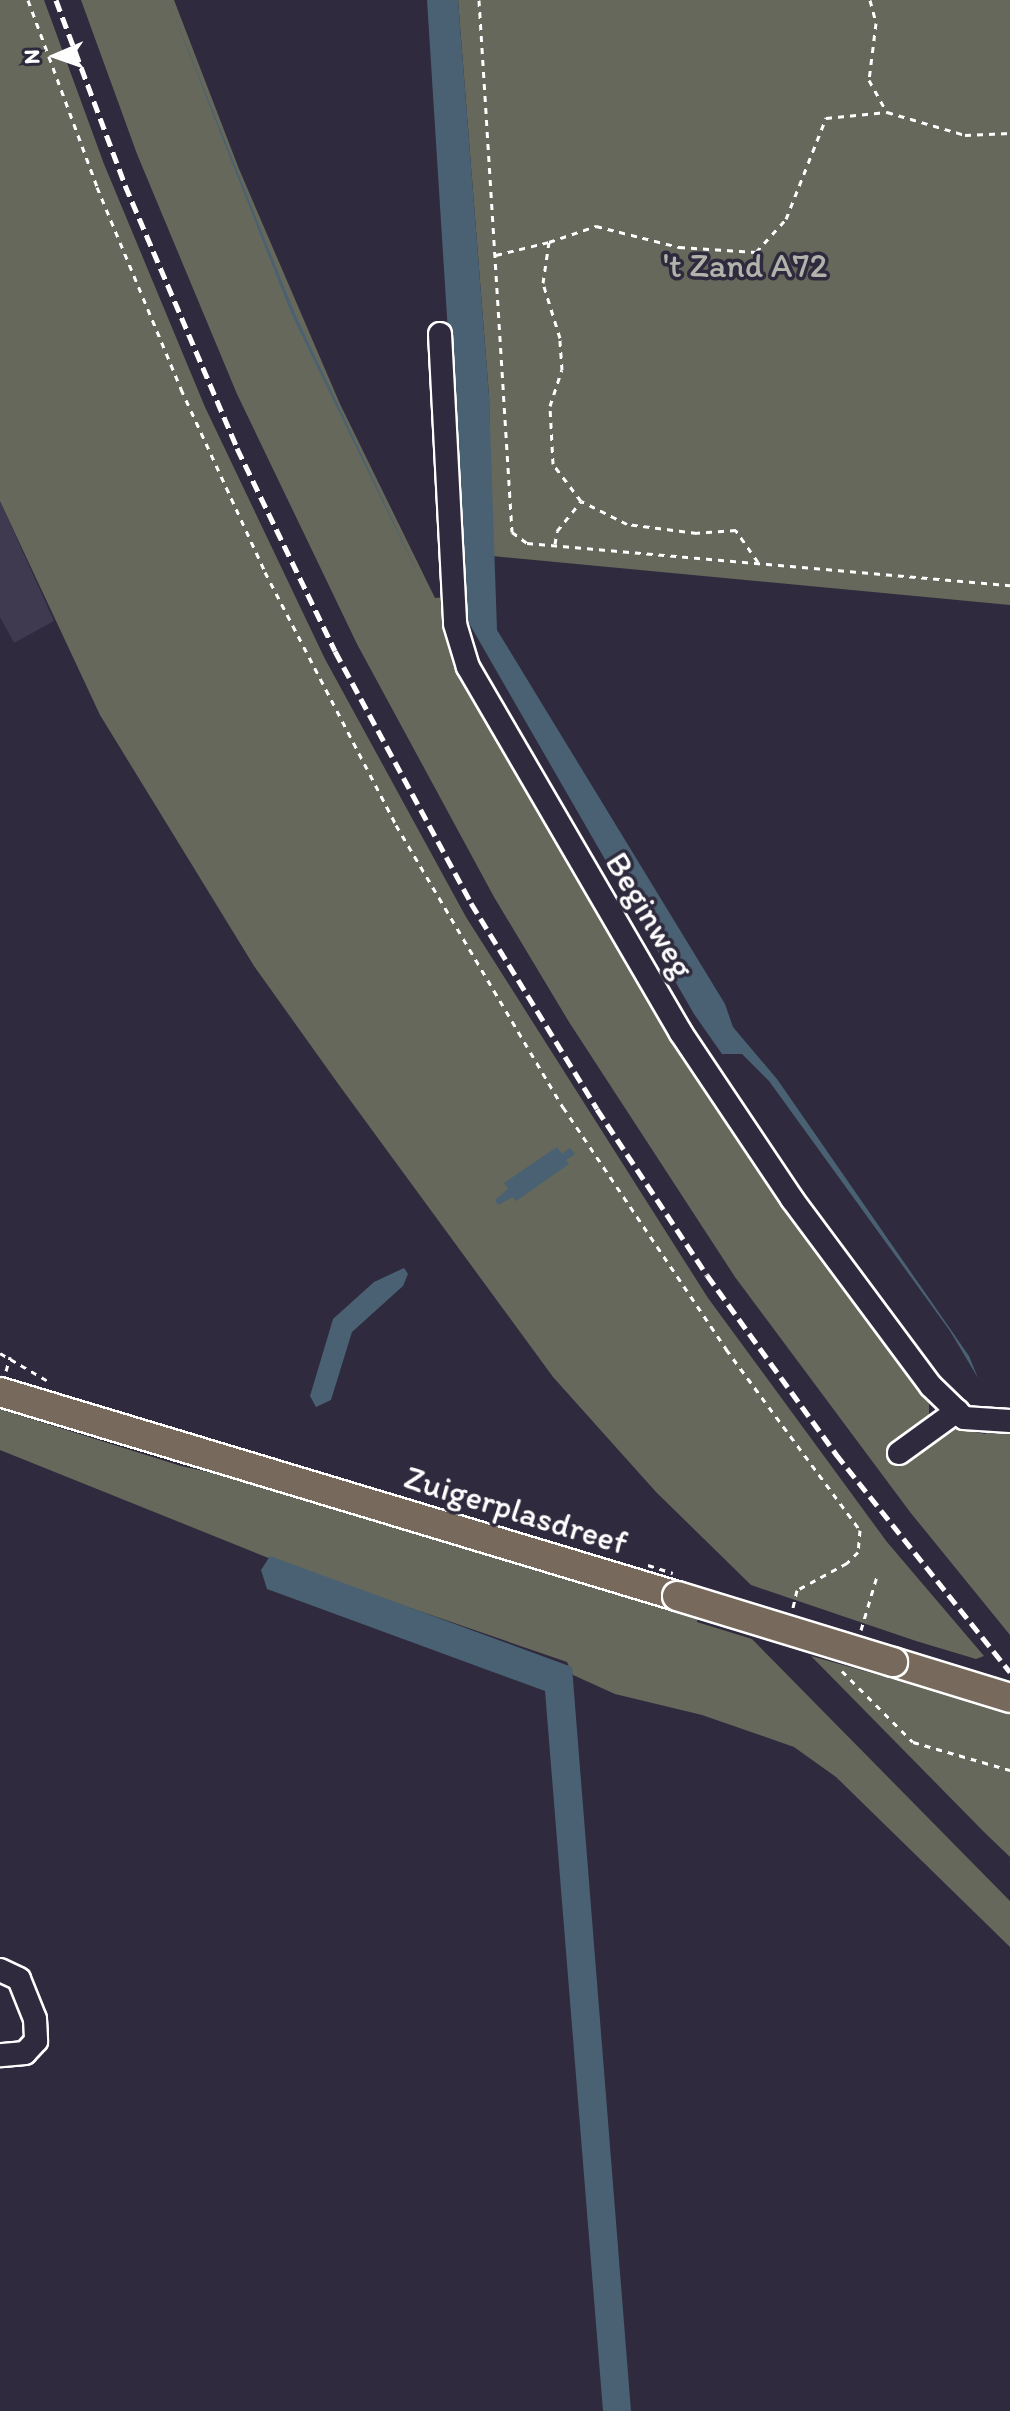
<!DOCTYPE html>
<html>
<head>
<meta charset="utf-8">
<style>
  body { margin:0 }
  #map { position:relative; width:1010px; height:2411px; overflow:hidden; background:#2f2a3d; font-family:Itim,sans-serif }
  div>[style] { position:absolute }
  .built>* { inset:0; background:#3f3a50 }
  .green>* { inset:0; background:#65685a }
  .water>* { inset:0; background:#496173 }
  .path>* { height:3px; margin-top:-1.5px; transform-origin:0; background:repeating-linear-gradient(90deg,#fff 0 6px,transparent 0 12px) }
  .roads { filter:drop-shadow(2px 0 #fff) drop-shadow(-2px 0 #fff) drop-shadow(0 2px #fff) drop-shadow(0 -2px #fff) }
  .minor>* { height:22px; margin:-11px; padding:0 11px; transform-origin:11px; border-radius:11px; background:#2f2a3d }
  .major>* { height:28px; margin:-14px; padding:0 14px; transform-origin:14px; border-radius:14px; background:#77695c }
  .rail>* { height:5px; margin-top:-2.5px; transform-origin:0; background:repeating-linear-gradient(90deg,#fff 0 12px,transparent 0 18px) }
  .path-bridge>* { height:3px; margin-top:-1.5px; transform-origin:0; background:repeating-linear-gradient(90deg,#fff 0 6px,transparent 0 12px) }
  .bridges { filter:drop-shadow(2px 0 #fff) drop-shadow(-2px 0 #fff) drop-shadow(0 2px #fff) drop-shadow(0 -2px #fff) }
  .major-bridge>* { height:28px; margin:-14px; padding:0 14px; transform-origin:14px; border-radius:14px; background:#77695c }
  span { translate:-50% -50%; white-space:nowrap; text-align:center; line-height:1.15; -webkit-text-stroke:7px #2f2a3d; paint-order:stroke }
  .park-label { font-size:34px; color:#b2b4ac }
  .street-label { font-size:34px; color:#fff }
  .north { position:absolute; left:16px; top:16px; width:80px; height:80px; -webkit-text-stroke:6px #2f2a3d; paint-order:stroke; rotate:268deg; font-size:22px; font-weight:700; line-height:32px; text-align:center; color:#fff }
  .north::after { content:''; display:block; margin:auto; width:28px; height:36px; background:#fff; clip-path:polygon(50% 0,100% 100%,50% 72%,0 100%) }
</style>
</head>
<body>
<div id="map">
  <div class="built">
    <i style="clip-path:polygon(0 501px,54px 621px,14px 643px,0 617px)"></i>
  </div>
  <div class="green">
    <i style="clip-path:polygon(0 0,44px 0,104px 164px,205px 407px,325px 659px,466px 917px,708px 1298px,887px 1542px,984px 1656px,976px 1659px,916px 1641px,751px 1585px,656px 1492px,553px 1377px,339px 1085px,254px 966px,100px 715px,0 501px)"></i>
    <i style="clip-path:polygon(81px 0,174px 0,239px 169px,340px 404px,435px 598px,448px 597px,451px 624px,442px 627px,447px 642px,625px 955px,724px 1118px,929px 1398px,929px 1422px,985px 1434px,997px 1427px,1010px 1428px,1010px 1635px,910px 1512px,735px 1277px,569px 1022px,494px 897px,357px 644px,237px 394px,137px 154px)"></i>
    <i style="clip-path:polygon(458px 0,1010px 0,1010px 605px,492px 556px,489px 396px)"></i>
    <i style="clip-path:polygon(0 1409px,181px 1466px,290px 1490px,698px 1617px,697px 1622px,752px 1639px,1010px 1901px,1010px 1947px,836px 1777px,794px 1747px,702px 1715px,615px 1694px,573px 1675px,567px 1662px,286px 1565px,0 1450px)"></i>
    <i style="clip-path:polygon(811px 1656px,1010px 1712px,1010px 1857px,984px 1832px)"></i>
  </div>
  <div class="water">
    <i style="clip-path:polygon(168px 0,295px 314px,428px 595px,292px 315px)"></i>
    <i style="clip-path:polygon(427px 0,458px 0,489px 396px,497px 630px,725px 1004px,733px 1027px,777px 1079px,969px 1356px,978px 1378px,950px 1331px,769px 1081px,742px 1054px,722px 1054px,694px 1014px,466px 618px)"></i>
    <i style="clip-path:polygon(557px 1147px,562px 1154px,570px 1148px,575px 1154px,566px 1160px,569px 1164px,516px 1201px,513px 1197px,498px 1205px,495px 1200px,508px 1189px,504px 1183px)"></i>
    <i style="clip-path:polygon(404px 1268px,408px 1274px,403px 1286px,352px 1332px,331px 1400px,316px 1407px,310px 1396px,333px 1319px,374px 1282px)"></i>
    <i style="clip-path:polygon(270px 1556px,572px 1667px,631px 2411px,603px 2411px,545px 1691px,267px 1589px,261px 1570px)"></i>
  </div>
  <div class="path">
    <i style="left:28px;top:0;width:199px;rotate:69.7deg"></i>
    <i style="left:97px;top:187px;width:219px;rotate:67.4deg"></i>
    <i style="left:181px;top:389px;width:201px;rotate:65.3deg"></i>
    <i style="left:265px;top:572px;width:285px;rotate:62.6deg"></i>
    <i style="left:396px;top:825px;width:328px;rotate:59.4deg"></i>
    <i style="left:563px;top:1107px;width:292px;rotate:56deg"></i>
    <i style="left:726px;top:1349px;width:225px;rotate:53.5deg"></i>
    <i style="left:860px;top:1530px;width:22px;rotate:95deg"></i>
    <i style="left:858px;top:1552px;width:16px;rotate:135deg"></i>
    <i style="left:847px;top:1563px;width:57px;rotate:151.6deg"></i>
    <i style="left:797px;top:1590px;width:18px;rotate:103deg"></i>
    <i style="left:479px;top:0;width:533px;rotate:86.45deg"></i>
    <i style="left:512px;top:532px;width:19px;rotate:36deg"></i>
    <i style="left:527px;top:543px;width:485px;rotate:5deg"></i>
    <i style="left:870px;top:0;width:24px;rotate:75deg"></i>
    <i style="left:876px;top:23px;width:57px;rotate:97deg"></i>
    <i style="left:869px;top:80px;width:37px;rotate:61deg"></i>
    <i style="left:496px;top:255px;width:55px;rotate:-13.8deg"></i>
    <i style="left:555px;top:544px;width:13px;rotate:-81deg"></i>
    <i style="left:557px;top:531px;width:38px;rotate:-51deg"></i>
    <i style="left:758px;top:562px;width:39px;rotate:-125deg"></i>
    <i style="left:736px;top:530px;width:39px;rotate:176deg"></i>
    <i style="left:697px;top:533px;width:71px;rotate:-172.7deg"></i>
    <i style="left:627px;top:524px;width:51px;rotate:-153.4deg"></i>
    <i style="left:581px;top:501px;width:46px;rotate:-127.1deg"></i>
    <i style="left:553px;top:464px;width:58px;rotate:-93deg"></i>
    <i style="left:550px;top:406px;width:38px;rotate:-72deg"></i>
    <i style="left:562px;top:370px;width:32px;rotate:-94deg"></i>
    <i style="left:560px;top:338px;width:58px;rotate:-107.2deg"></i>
    <i style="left:543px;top:283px;width:41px;rotate:-81.7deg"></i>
    <i style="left:549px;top:242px;width:50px;rotate:-18.8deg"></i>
    <i style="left:596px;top:226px;width:86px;rotate:14.2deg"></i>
    <i style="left:679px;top:247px;width:77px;rotate:3.7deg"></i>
    <i style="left:756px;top:252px;width:45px;rotate:-47.7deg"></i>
    <i style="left:786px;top:219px;width:109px;rotate:-68.4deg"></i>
    <i style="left:826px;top:118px;width:61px;rotate:-5.6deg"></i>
    <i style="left:887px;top:112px;width:81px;rotate:16.4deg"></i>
    <i style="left:965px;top:135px;width:45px;rotate:-2.5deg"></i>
    <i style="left:0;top:1353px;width:56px;rotate:30.3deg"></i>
    <i style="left:6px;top:1371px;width:15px;rotate:-74deg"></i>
    <i style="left:861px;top:1630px;width:56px;rotate:-73.5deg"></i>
    <i style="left:842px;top:1671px;width:100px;rotate:45deg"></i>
    <i style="left:913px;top:1742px;width:101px;rotate:16.1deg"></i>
  </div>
  <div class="roads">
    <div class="minor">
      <i style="left:440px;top:334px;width:290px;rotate:87deg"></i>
      <i style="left:455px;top:624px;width:45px;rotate:73.2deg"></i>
      <i style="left:468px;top:667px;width:423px;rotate:59.8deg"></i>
      <i style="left:681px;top:1033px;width:200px;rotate:56.2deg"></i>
      <i style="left:792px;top:1199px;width:233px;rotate:53.4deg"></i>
      <i style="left:931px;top:1386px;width:46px;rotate:44.1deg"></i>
      <i style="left:964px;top:1418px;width:46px;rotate:3.7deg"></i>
      <i style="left:899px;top:1453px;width:72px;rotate:-35.9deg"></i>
      <i style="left:0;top:1970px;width:21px;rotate:25deg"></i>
      <i style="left:19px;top:1979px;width:43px;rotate:68.2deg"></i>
      <i style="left:35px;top:2019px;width:22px;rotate:87deg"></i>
      <i style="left:36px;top:2041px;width:16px;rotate:133deg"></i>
      <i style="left:25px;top:2053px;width:25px;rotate:175deg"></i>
    </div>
    <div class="major">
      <i style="left:0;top:1392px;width:707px;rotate:16.77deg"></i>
      <i style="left:893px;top:1662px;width:122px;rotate:17.1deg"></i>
    </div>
  </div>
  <div class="rail">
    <i style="left:56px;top:0;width:197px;rotate:69.5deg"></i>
    <i style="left:125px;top:185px;width:286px;rotate:66.9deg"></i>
    <i style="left:237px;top:448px;width:225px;rotate:64.2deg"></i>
    <i style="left:335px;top:651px;width:286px;rotate:61.6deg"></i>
    <i style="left:471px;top:903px;width:241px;rotate:58.5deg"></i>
    <i style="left:597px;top:1109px;width:199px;rotate:56.5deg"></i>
    <i style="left:707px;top:1275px;width:221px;rotate:54.2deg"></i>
    <i style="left:836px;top:1454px;width:279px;rotate:51.4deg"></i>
  </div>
  <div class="path-bridge">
    <i style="left:648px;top:1565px;width:26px;rotate:18deg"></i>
  </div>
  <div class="bridges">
    <div class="major-bridge">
      <i style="left:677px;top:1596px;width:226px;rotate:17deg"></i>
    </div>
  </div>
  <div class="park-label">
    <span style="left:745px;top:266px">'t Zand A72</span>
  </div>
  <div class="street-label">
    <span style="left:650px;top:915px;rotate:59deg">Beginweg</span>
    <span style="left:516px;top:1510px;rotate:17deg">Zuigerplasdreef</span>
  </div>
  <div class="north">N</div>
</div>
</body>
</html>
